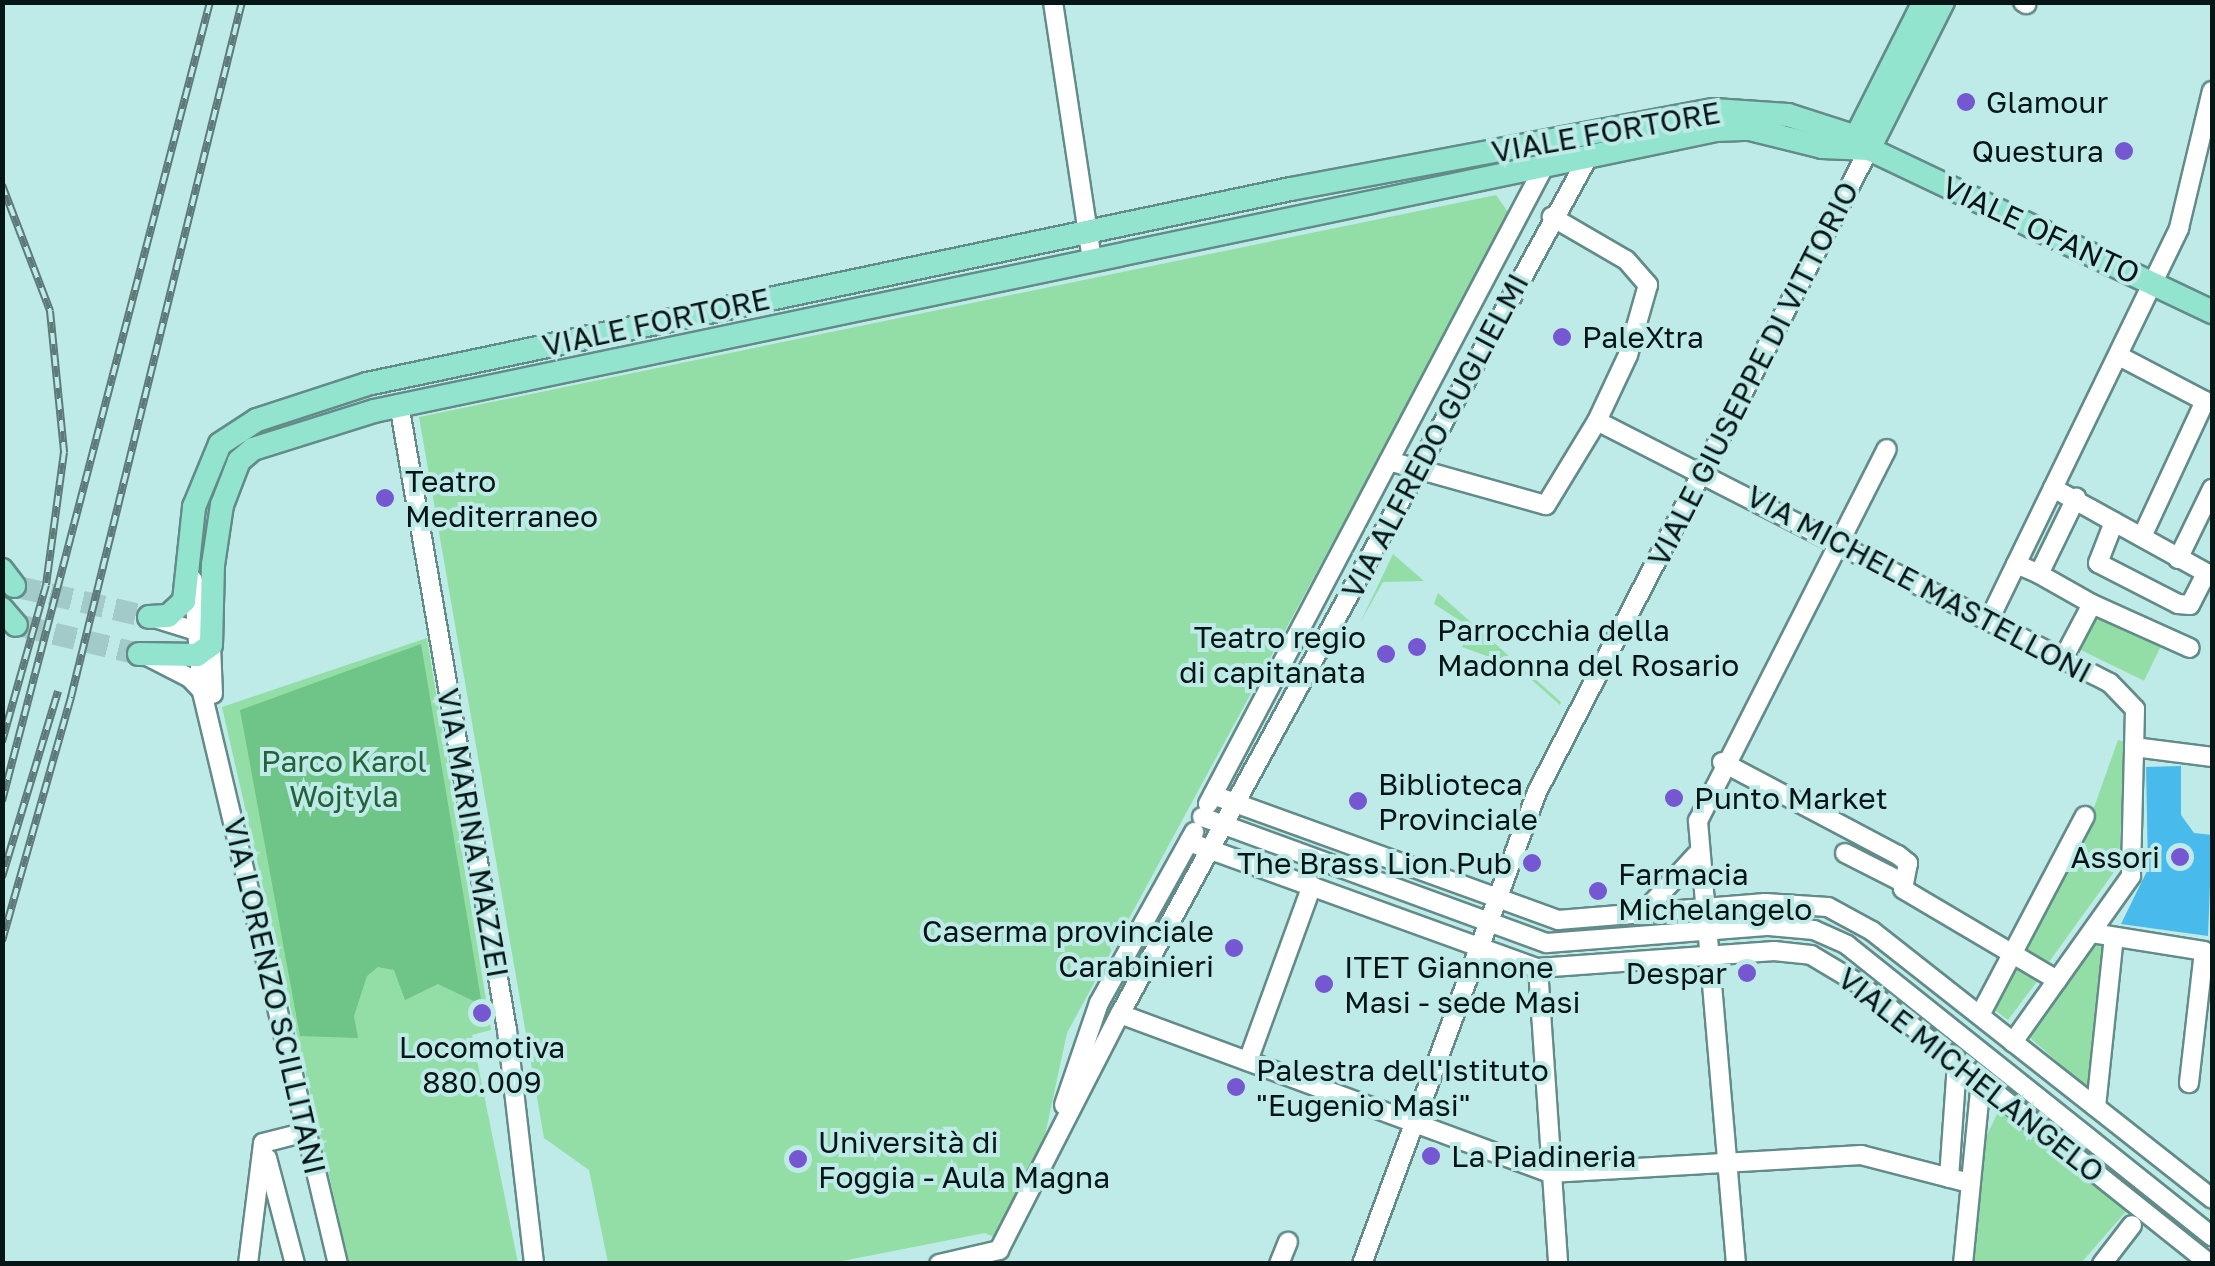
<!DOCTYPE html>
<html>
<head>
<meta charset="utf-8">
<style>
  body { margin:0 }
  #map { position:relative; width:2215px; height:1266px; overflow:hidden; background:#beeae7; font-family:"Golos Text",sans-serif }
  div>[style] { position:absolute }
  .green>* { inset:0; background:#93dea6; transform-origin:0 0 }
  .forest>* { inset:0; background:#6fc587 }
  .water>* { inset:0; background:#48baec }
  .major-tunnel>* { height:22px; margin-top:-11px; transform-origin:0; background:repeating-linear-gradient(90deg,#a2cac8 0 22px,transparent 0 33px) }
  .roads { filter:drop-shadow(2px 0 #628b89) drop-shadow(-2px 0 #628b89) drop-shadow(0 2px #628b89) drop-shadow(0 -2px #628b89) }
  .minor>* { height:18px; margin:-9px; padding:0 9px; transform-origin:9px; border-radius:9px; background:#fff }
  .major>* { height:22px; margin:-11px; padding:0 11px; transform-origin:11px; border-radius:11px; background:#93e4ce }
  .rail>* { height:8px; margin-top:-4px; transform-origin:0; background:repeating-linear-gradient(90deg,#beeae7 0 11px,#5d7a78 0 22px); box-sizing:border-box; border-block:2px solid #5d7a78 }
  .dots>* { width:28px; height:28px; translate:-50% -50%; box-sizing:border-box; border:5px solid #beeae7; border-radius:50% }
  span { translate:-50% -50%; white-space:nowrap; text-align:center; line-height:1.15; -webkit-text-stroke:8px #beeae7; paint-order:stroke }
  .poi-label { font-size:30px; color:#061616 }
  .left { translate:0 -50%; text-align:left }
  .right { translate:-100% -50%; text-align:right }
  .street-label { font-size:30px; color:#061616 }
  .park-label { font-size:30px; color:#256239 }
  .frame { position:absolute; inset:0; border:5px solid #061616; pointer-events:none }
</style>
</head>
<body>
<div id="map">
  <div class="green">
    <i style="clip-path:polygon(1496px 195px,1510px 215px,1067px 1033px,1042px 1149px,994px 1237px,985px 1233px,832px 1263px,608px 1263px,589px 1170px,544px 1138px,419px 417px)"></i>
    <i style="clip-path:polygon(1393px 554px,1424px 581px,1383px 582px,1360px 623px)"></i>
    <i style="clip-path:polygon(1438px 593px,1561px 702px,1560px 705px,1517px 667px,1462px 647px,1470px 627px,1434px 604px)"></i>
    <i style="left:2096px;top:615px;width:72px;height:38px;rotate:26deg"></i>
    <i style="clip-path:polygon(427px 638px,491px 1030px,472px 1035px,518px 1263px,349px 1263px,222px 707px)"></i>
    <i style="clip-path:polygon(2118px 740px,2125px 742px,2119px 865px,2049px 962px,2020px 946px,2087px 827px)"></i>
    <i style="clip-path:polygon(2091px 940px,2109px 945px,2092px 1092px,2027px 1035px)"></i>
    <i style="clip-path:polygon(2010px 962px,2039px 979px,2008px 1020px,1988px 1005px)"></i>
    <i style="clip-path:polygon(2000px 1108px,2129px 1208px,2081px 1263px,1973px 1264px,1980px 1149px)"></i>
  </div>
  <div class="forest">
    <i style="clip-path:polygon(421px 644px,482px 1005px,438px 984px,405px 1000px,394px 970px,378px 967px,367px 976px,354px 1016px,358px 1038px,300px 1036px,240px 710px)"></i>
  </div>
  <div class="water">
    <i style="clip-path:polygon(2181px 766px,2181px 815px,2194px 833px,2212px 835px,2208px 936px,2121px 924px,2148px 869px,2146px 767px)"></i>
  </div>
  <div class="major-tunnel">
    <i style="left:18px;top:587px;width:134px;rotate:12.9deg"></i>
    <i style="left:22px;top:626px;width:120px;rotate:13.5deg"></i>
  </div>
  <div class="roads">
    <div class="minor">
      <i style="left:1053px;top:2px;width:262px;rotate:81.4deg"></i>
      <i style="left:2023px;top:2px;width:4px;rotate:34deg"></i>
      <i style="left:2119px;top:356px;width:97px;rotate:27.6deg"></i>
      <i style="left:2205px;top:401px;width:150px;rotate:114.9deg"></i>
      <i style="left:399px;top:404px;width:635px;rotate:80.21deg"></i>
      <i style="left:507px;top:1030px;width:236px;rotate:83.4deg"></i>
      <i style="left:1597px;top:421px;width:576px;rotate:27.05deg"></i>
      <i style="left:2110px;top:683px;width:36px;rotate:46deg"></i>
      <i style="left:2135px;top:709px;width:167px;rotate:91.4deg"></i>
      <i style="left:2131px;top:876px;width:204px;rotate:125.4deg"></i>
      <i style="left:1389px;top:461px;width:163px;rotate:15.7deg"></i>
      <i style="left:1546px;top:505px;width:98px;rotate:-58.7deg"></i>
      <i style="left:1597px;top:421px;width:73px;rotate:-64.8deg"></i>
      <i style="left:1628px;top:355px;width:73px;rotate:-74.1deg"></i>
      <i style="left:1648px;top:285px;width:33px;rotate:-131deg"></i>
      <i style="left:1626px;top:260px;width:86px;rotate:-149.8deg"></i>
      <i style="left:2053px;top:488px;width:182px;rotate:29deg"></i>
      <i style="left:2114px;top:522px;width:44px;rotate:111.3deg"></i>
      <i style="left:2098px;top:563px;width:90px;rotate:27.1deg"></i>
      <i style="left:2178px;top:604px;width:12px;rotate:5deg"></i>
      <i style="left:2190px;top:605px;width:36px;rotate:-63deg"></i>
      <i style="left:2178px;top:559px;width:78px;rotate:-64.1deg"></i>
      <i style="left:2016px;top:564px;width:25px;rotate:23deg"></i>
      <i style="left:2039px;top:574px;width:85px;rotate:-64deg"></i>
      <i style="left:2039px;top:574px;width:61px;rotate:29.5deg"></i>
      <i style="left:193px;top:580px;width:112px;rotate:85.4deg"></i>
      <i style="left:202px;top:692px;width:588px;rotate:76.63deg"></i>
      <i style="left:154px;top:618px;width:44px;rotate:17.2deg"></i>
      <i style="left:196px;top:631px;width:21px;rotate:43deg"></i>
      <i style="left:211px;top:645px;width:49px;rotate:87.7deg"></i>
      <i style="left:1989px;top:620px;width:436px;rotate:-64.1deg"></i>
      <i style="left:2179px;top:228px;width:141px;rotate:-76.5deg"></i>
      <i style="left:149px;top:657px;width:46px;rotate:27.1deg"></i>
      <i style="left:190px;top:678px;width:18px;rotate:47deg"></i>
      <i style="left:2063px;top:659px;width:62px;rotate:-62.2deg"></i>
      <i style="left:2092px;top:604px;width:107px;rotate:24.2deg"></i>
      <i style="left:2134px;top:747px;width:79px;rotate:7.3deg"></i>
      <i style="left:1722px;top:762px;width:199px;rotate:27.9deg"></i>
      <i style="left:1898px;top:855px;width:13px;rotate:39deg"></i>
      <i style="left:1908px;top:863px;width:26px;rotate:101deg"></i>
      <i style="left:1903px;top:889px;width:179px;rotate:30.6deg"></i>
      <i style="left:1213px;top:795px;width:367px;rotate:19.9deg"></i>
      <i style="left:1558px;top:920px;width:208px;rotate:-4.7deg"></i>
      <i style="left:1765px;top:903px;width:63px;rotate:3.6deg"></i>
      <i style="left:1828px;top:907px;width:50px;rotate:28.6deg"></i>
      <i style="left:1872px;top:931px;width:433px;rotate:38.2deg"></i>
      <i style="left:1208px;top:804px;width:729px;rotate:-62.2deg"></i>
      <i style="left:1202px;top:817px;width:367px;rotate:20.1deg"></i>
      <i style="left:1547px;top:943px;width:223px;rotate:-4.4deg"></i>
      <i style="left:1769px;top:926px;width:45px;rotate:5.1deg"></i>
      <i style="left:1814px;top:930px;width:36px;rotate:24deg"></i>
      <i style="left:1847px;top:945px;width:467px;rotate:38.6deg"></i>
      <i style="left:1189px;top:842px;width:371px;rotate:19.9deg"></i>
      <i style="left:1538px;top:968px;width:237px;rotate:-4.1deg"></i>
      <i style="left:1774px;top:951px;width:37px;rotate:6deg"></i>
      <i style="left:1811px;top:955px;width:55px;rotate:30.8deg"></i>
      <i style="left:1858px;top:983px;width:450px;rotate:38.6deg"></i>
      <i style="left:1845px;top:853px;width:66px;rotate:27deg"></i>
      <i style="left:1644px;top:912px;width:77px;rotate:-47.6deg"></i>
      <i style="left:2092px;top:933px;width:113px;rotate:9.1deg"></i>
      <i style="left:2204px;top:951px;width:133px;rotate:96.5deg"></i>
      <i style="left:1538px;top:968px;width:297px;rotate:86.1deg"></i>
      <i style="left:1120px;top:1014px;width:458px;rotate:20.3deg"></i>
      <i style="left:1550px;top:1173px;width:312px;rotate:-3.3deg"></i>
      <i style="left:1861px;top:1155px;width:112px;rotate:14.5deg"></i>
      <i style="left:1980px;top:1015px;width:225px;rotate:-62.2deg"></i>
      <i style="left:1248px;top:1061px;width:187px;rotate:-70deg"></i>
      <i style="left:1064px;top:1105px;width:108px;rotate:-71.1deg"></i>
      <i style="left:1099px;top:1003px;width:196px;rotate:-60.9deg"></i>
      <i style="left:2096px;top:1107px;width:171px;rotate:-84deg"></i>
      <i style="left:267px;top:1158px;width:110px;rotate:75.2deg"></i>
      <i style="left:1949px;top:1178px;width:115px;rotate:-86deg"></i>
      <i style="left:999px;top:1250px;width:265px;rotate:-62.9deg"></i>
      <i style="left:1120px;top:1014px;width:972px;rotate:-61.35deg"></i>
      <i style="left:248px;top:1264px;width:122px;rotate:-82.9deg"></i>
      <i style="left:263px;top:1143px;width:44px;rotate:-14.3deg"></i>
      <i style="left:939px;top:1264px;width:62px;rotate:-13.1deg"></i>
      <i style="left:1279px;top:1264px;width:24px;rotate:-68deg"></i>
      <i style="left:1362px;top:1264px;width:503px;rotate:-69.66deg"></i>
      <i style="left:1537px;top:792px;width:724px;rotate:-62.69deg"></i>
      <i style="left:1736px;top:1264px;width:445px;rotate:-94.9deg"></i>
      <i style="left:1698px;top:821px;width:417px;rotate:-63.1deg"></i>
      <i style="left:1963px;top:1264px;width:183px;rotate:-84.4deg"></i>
      <i style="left:2102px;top:1264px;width:49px;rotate:-52.4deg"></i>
    </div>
    <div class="major">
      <i style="left:1856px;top:137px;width:151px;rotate:-63.3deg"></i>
      <i style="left:1869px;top:149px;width:165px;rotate:-63.3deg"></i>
      <i style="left:2px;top:570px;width:20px;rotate:53deg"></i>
      <i style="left:2px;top:609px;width:21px;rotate:49deg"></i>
      <i style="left:149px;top:617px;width:19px;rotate:-3deg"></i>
      <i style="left:168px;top:616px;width:22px;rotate:-43deg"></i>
      <i style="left:184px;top:601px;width:95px;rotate:-83.9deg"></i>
      <i style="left:194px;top:507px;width:68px;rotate:-67.6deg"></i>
      <i style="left:220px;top:444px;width:44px;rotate:-33deg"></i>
      <i style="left:257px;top:420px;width:116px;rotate:-18.1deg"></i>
      <i style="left:367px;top:384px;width:944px;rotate:-11.92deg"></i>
      <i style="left:1291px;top:189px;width:430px;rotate:-10.6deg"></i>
      <i style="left:1714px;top:110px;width:74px;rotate:3.9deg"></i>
      <i style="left:1788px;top:115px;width:71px;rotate:17.9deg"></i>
      <i style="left:1856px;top:137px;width:18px;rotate:43deg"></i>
      <i style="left:1869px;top:149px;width:380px;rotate:25.4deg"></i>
      <i style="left:139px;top:654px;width:58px;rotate:1deg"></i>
      <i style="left:197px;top:655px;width:17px;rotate:-36deg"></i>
      <i style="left:211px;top:645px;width:80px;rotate:-88.6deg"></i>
      <i style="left:213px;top:565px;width:61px;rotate:-81.5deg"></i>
      <i style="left:222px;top:505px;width:47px;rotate:-68.9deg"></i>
      <i style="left:239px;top:461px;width:18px;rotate:-41deg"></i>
      <i style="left:253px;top:449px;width:127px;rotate:-17.4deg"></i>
      <i style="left:374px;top:411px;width:1370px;rotate:-11.83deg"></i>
      <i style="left:1715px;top:130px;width:35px;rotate:-2deg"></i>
      <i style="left:1750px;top:129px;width:74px;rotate:14deg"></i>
      <i style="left:1822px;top:147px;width:47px;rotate:2.4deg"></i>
    </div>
  </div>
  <div class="rail">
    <i style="left:2px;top:185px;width:135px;rotate:69.1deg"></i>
    <i style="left:50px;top:311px;width:142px;rotate:84.3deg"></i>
    <i style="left:64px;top:452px;width:134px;rotate:97.7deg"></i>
    <i style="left:46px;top:585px;width:163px;rotate:105.7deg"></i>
    <i style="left:2px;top:801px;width:826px;rotate:-75.41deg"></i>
    <i style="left:2px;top:877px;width:194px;rotate:-73.2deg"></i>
    <i style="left:2px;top:941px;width:254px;rotate:-74.2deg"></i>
    <i style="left:71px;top:697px;width:716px;rotate:-76.18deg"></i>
  </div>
  <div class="dots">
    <i style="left:1966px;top:102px;background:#7557d1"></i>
    <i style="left:2124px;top:151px;background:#7557d1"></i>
    <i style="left:1562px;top:337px;background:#7557d1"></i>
    <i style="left:385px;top:498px;background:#7557d1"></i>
    <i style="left:1417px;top:647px;background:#7557d1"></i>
    <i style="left:1386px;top:654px;background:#7557d1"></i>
    <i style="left:1674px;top:798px;background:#7557d1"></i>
    <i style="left:1358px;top:801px;background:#7557d1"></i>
    <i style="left:2180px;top:857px;background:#7557d1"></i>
    <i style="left:1532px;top:863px;background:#7557d1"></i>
    <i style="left:1598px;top:891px;background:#7557d1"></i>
    <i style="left:1234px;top:948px;background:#7557d1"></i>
    <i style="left:1747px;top:973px;background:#7557d1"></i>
    <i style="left:1324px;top:984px;background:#7557d1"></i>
    <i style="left:482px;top:1013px;background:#7557d1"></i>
    <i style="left:1236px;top:1087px;background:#7557d1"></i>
    <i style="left:1431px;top:1156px;background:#7557d1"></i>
    <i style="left:798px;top:1159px;background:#7557d1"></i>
  </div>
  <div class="poi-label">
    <span class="left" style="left:1986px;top:102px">Glamour</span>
    <span class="right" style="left:2104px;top:151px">Questura</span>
    <span class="left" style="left:1582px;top:337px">PaleXtra</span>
    <span class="left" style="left:405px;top:498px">Teatro<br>Mediterraneo</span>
    <span class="left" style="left:1437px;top:647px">Parrocchia della<br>Madonna del Rosario</span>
    <span class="right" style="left:1366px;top:654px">Teatro regio<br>di capitanata</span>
    <span class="left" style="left:1378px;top:801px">Biblioteca<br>Provinciale</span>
    <span class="left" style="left:1694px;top:798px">Punto Market</span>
    <span class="right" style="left:2160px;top:857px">Assori</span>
    <span class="right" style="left:1512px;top:863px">The Brass Lion Pub</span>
    <span class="left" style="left:1618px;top:891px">Farmacia<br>Michelangelo</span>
    <span class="right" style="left:1214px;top:948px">Caserma provinciale<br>Carabinieri</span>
    <span class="left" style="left:1344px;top:984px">ITET Giannone<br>Masi - sede Masi</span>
    <span class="right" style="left:1727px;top:973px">Despar</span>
    <span style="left:482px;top:1064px">Locomotiva<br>880.009</span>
    <span class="left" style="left:1256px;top:1087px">Palestra dell'Istituto<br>"Eugenio Masi"</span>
    <span class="left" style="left:818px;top:1159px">Università di<br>Foggia - Aula Magna</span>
    <span class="left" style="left:1451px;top:1156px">La Piadineria</span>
  </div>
  <div class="street-label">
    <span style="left:1606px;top:132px;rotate:-10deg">VIALE FORTORE</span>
    <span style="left:2041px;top:230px;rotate:25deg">VIALE OFANTO</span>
    <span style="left:656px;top:322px;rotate:-12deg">VIALE FORTORE</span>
    <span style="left:1753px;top:374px;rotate:-63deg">VIALE GIUSEPPE DI VITTORIO</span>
    <span style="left:1435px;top:436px;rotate:-62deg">VIA ALFREDO GUGLIELMI</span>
    <span style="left:1919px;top:584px;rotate:28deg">VIA MICHELE MASTELLONI</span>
    <span style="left:473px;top:833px;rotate:80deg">VIA MARINA MAZZEI</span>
    <span style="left:275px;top:996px;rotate:77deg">VIA LORENZO SCILLITANI</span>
    <span style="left:1971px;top:1075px;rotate:38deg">VIALE MICHELANGELO</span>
  </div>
  <div class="park-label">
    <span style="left:344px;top:778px">Parco Karol<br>Wojtyla</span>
  </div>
  <div class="frame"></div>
</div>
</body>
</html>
